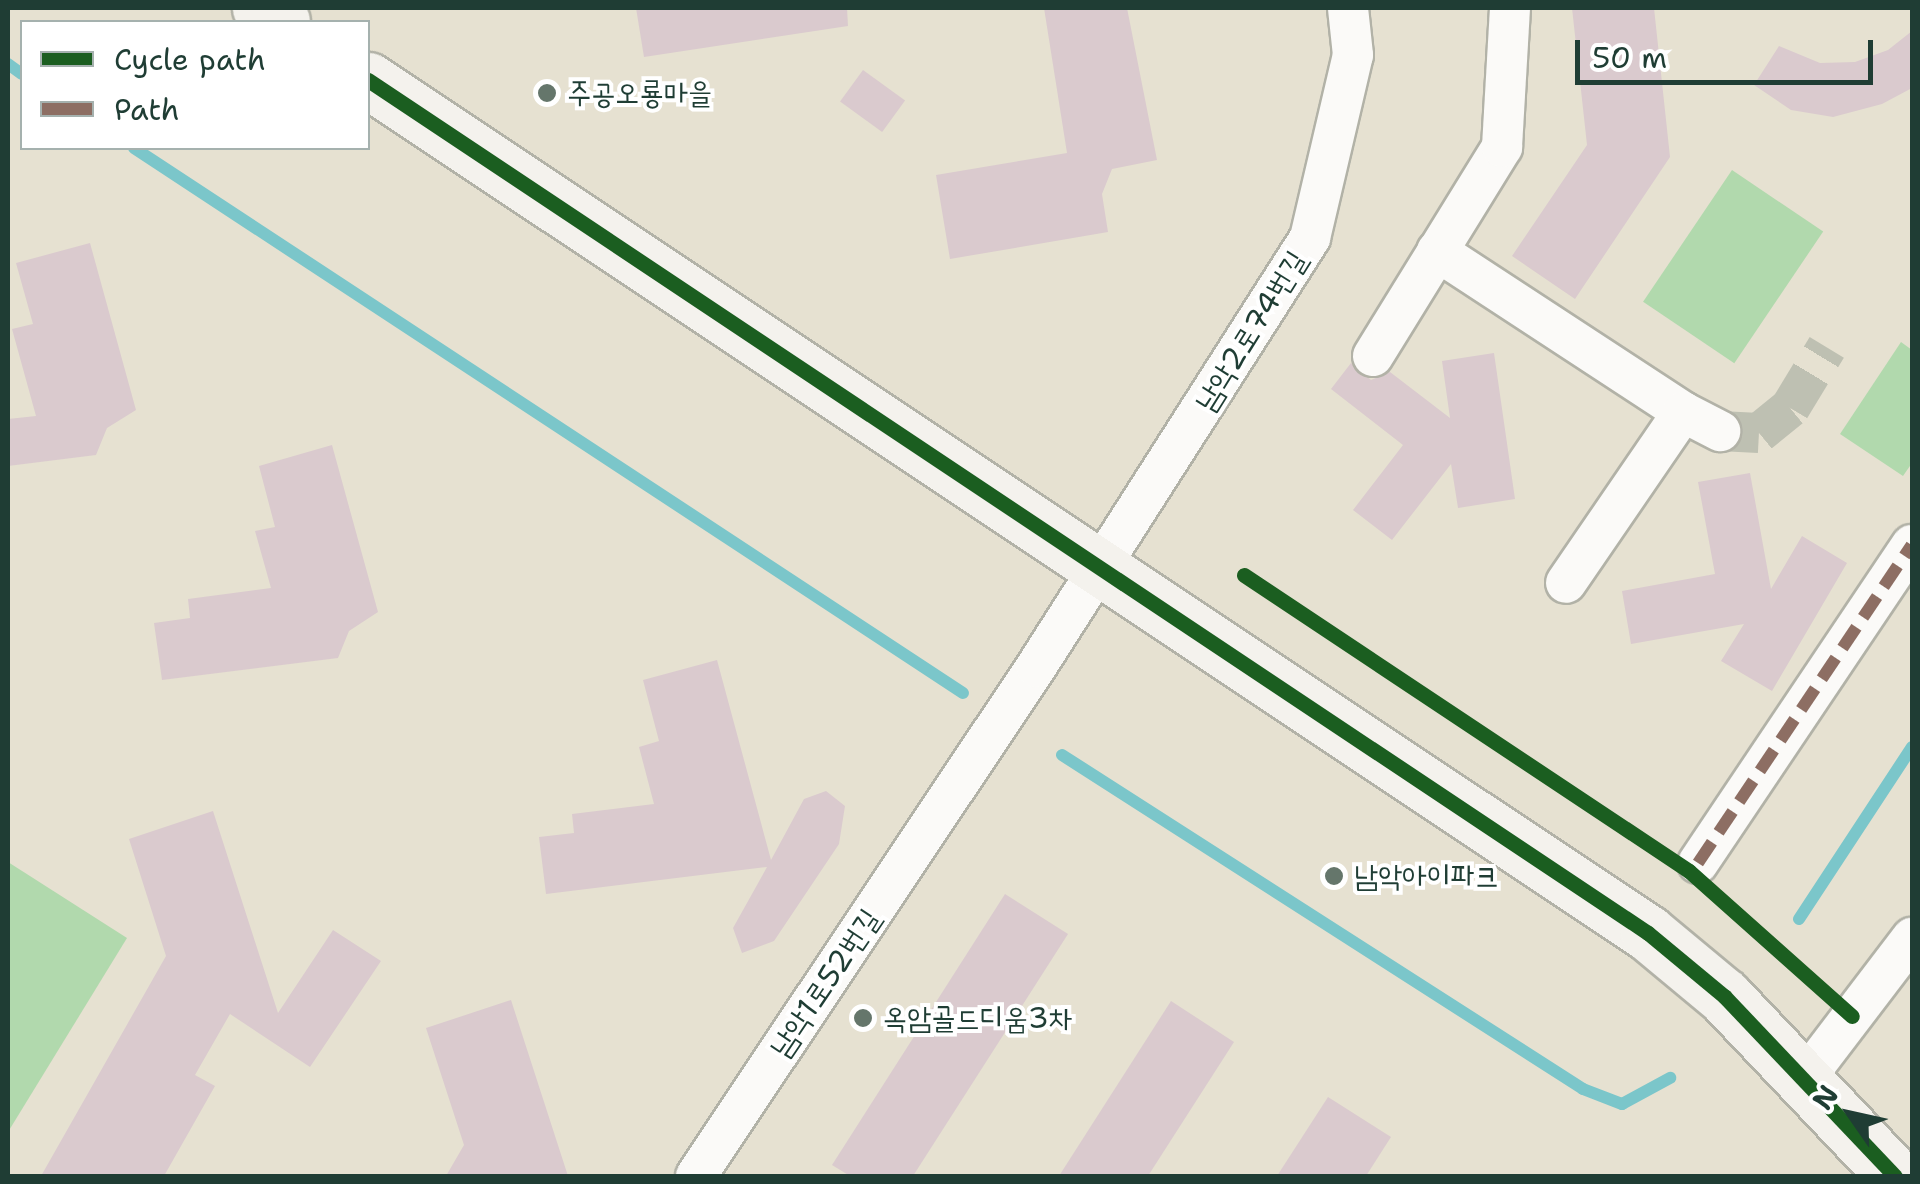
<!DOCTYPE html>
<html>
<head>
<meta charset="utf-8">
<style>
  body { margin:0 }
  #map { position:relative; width:1920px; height:1184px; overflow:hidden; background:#e6e1d1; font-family:"Shantell Sans","Poor Story",sans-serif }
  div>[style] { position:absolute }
  .green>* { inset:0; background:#b1d9ad; transform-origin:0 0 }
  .stream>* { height:12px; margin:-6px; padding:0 6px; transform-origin:6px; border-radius:6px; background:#7bc6ca }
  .building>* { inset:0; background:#dacace; transform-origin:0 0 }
  .street-tunnel>* { height:40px; margin-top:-20px; transform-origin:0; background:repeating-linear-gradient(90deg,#bec0b2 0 40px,transparent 0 60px) }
  .roads { filter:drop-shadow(2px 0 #b2b2a7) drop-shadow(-2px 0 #b2b2a7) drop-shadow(0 2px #b2b2a7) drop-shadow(0 -2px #b2b2a7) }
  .street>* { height:40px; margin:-20px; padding:0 20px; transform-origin:20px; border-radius:20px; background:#fbfaf8 }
  .secondary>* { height:55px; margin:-27.5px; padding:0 27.5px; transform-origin:27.5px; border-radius:27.5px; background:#f4f2ed }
  .quiet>* { height:12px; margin-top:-6px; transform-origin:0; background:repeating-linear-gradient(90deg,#8d6e63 0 25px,transparent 0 37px) }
  .cycleway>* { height:15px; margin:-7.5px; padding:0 7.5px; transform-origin:7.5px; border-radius:7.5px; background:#1b5e20 }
  .dots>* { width:28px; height:28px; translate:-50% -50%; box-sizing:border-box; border:5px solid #fff; border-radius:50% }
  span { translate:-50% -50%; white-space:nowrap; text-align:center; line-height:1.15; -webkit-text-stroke:8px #fff; paint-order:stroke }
  .poi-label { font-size:30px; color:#1f3d34 }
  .left { translate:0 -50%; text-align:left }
  .street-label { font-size:30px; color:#1f3d34 }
  .frame { position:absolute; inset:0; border:10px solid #1f3d34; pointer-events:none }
  .legend { position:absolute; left:20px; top:20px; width:350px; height:130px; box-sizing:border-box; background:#fff; border:2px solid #a5b1ae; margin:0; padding:12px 18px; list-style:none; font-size:30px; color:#1f3d34 }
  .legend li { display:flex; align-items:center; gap:20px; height:50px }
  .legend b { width:50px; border:2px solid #a5b1ae }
  .north { position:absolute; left:1800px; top:1064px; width:100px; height:100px; -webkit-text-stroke:8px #fff; paint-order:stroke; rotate:304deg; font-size:28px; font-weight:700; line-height:40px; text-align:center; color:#1f3d34 }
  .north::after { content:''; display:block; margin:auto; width:35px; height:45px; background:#1f3d34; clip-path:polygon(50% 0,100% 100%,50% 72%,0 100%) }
  .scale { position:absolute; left:1575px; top:40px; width:298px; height:45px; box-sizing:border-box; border:5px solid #1f3d34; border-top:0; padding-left:12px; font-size:30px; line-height:35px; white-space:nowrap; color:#1f3d34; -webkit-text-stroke:8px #fff; paint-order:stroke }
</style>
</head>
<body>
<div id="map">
  <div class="green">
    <i style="left:1732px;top:170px;width:110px;height:159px;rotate:34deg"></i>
    <i style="clip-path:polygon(1901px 342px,1912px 350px,1912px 463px,1903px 476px,1840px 434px)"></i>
    <i style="clip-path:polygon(8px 862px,127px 938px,8px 1132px)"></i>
  </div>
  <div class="stream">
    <i style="left:8px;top:64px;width:17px;rotate:36deg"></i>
    <i style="left:134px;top:148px;width:992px;rotate:33.32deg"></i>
    <i style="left:1062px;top:755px;width:619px;rotate:32.66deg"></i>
    <i style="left:1583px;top:1089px;width:42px;rotate:21deg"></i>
    <i style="left:1622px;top:1104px;width:55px;rotate:-28.4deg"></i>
    <i style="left:1799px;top:919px;width:206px;rotate:-56.7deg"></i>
  </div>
  <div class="building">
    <i style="clip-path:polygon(636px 8px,847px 8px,848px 26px,644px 57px)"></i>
    <i style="clip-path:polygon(1044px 8px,1127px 8px,1157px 160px,1112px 169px,1102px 194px,1108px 232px,950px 259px,936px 175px,1067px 153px)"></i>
    <i style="clip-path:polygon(1572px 8px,1654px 8px,1670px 157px,1575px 299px,1512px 256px,1587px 145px)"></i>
    <i style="clip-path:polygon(1912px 31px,1912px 88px,1882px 104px,1833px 117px,1791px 110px,1754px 85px,1779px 46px,1820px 63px,1855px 62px,1888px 50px)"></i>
    <i style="left:863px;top:70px;width:52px;height:39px;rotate:36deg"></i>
    <i style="clip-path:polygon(90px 243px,136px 410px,107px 428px,96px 455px,8px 466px,8px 419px,36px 416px,12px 329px,33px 324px,16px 263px)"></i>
    <i style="clip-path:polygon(1494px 353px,1515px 499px,1458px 508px,1451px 464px,1392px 540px,1353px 510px,1403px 445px,1331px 389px,1351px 363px,1371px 380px,1390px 372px,1450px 418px,1442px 361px)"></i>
    <i style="clip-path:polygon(332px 445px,378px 612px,349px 631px,338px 658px,162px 680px,154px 623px,190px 618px,188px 599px,271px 588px,255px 531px,275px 527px,259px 466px)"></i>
    <i style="clip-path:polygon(1750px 473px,1771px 589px,1802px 536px,1847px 563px,1772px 691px,1721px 661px,1744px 624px,1631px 644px,1622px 591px,1715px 574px,1698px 482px)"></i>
    <i style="clip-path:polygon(717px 660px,771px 860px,804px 799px,826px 791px,845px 806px,839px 844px,774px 941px,742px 953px,733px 928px,767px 867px,546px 894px,539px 837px,574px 833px,572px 814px,654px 804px,639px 747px,659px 741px,643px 680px)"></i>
    <i style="clip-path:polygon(213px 811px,278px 1013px,333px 930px,381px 961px,310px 1067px,230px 1014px,195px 1075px,215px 1086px,164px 1176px,41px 1176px,166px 956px,129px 839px)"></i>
    <i style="clip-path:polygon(1005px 894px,1068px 934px,913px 1176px,850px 1176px,832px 1165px)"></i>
    <i style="clip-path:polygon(511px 1000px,568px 1176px,446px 1176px,464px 1145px,426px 1028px)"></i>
    <i style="clip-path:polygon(1171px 1001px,1234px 1042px,1148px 1176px,1059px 1176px)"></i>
    <i style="clip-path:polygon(1328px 1097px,1391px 1137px,1366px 1176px,1277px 1176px)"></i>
  </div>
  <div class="street-tunnel">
    <i style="left:1720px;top:431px;width:39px;rotate:3deg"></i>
    <i style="left:1759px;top:433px;width:40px;rotate:-39deg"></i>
    <i style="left:1790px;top:408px;width:71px;rotate:-58.8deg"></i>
  </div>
  <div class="roads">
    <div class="street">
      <i style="left:1437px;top:251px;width:294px;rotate:33.2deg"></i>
      <i style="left:1683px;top:412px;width:207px;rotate:124.4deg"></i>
      <i style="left:1373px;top:356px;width:246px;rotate:-58.3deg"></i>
      <i style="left:1502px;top:147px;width:139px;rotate:-86.7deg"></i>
      <i style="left:1683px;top:412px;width:42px;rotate:27.2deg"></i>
      <i style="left:1698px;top:863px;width:383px;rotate:-56.1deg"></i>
      <i style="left:1806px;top:1077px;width:175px;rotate:-52.7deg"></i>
      <i style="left:696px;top:1176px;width:612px;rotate:-56.26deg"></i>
      <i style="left:1036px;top:667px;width:509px;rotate:-57.43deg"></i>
      <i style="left:1310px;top:238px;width:188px;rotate:-76.8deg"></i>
      <i style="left:1353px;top:55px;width:47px;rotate:-96.1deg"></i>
    </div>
    <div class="secondary">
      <i style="left:260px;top:8px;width:26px;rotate:32deg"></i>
      <i style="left:368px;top:80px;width:1538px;rotate:33.68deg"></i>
      <i style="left:1648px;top:933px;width:99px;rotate:39.7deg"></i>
      <i style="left:1724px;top:996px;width:248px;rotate:46.5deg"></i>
    </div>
  </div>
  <div class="quiet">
    <i style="left:1698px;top:863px;width:383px;rotate:-56.1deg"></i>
  </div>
  <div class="cycleway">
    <i style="left:368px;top:80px;width:1538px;rotate:33.68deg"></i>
    <i style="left:1648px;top:933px;width:99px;rotate:39.7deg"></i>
    <i style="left:1724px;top:996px;width:248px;rotate:46.5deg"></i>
    <i style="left:1244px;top:575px;width:534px;rotate:33.63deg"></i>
    <i style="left:1689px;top:871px;width:218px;rotate:41.7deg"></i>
  </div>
  <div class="dots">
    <i style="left:547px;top:93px;background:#65766b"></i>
    <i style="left:1334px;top:876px;background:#65766b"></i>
    <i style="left:863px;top:1018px;background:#65766b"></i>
  </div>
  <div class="poi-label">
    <span class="left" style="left:567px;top:93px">주공오룡마을</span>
    <span class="left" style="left:1354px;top:876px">남악아이파크</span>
    <span class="left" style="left:883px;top:1018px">옥암골드디움3차</span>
  </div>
  <div class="street-label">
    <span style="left:1251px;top:331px;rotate:-58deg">남악2로74번길</span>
    <span style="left:825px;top:983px;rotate:-56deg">남악1로52번길</span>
  </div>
  <div class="frame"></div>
  <ul class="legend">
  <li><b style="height:12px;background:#1b5e20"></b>Cycle path</li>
  <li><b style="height:12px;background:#8d6e63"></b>Path</li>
  </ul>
  <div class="north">N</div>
  <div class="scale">50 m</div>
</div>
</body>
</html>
